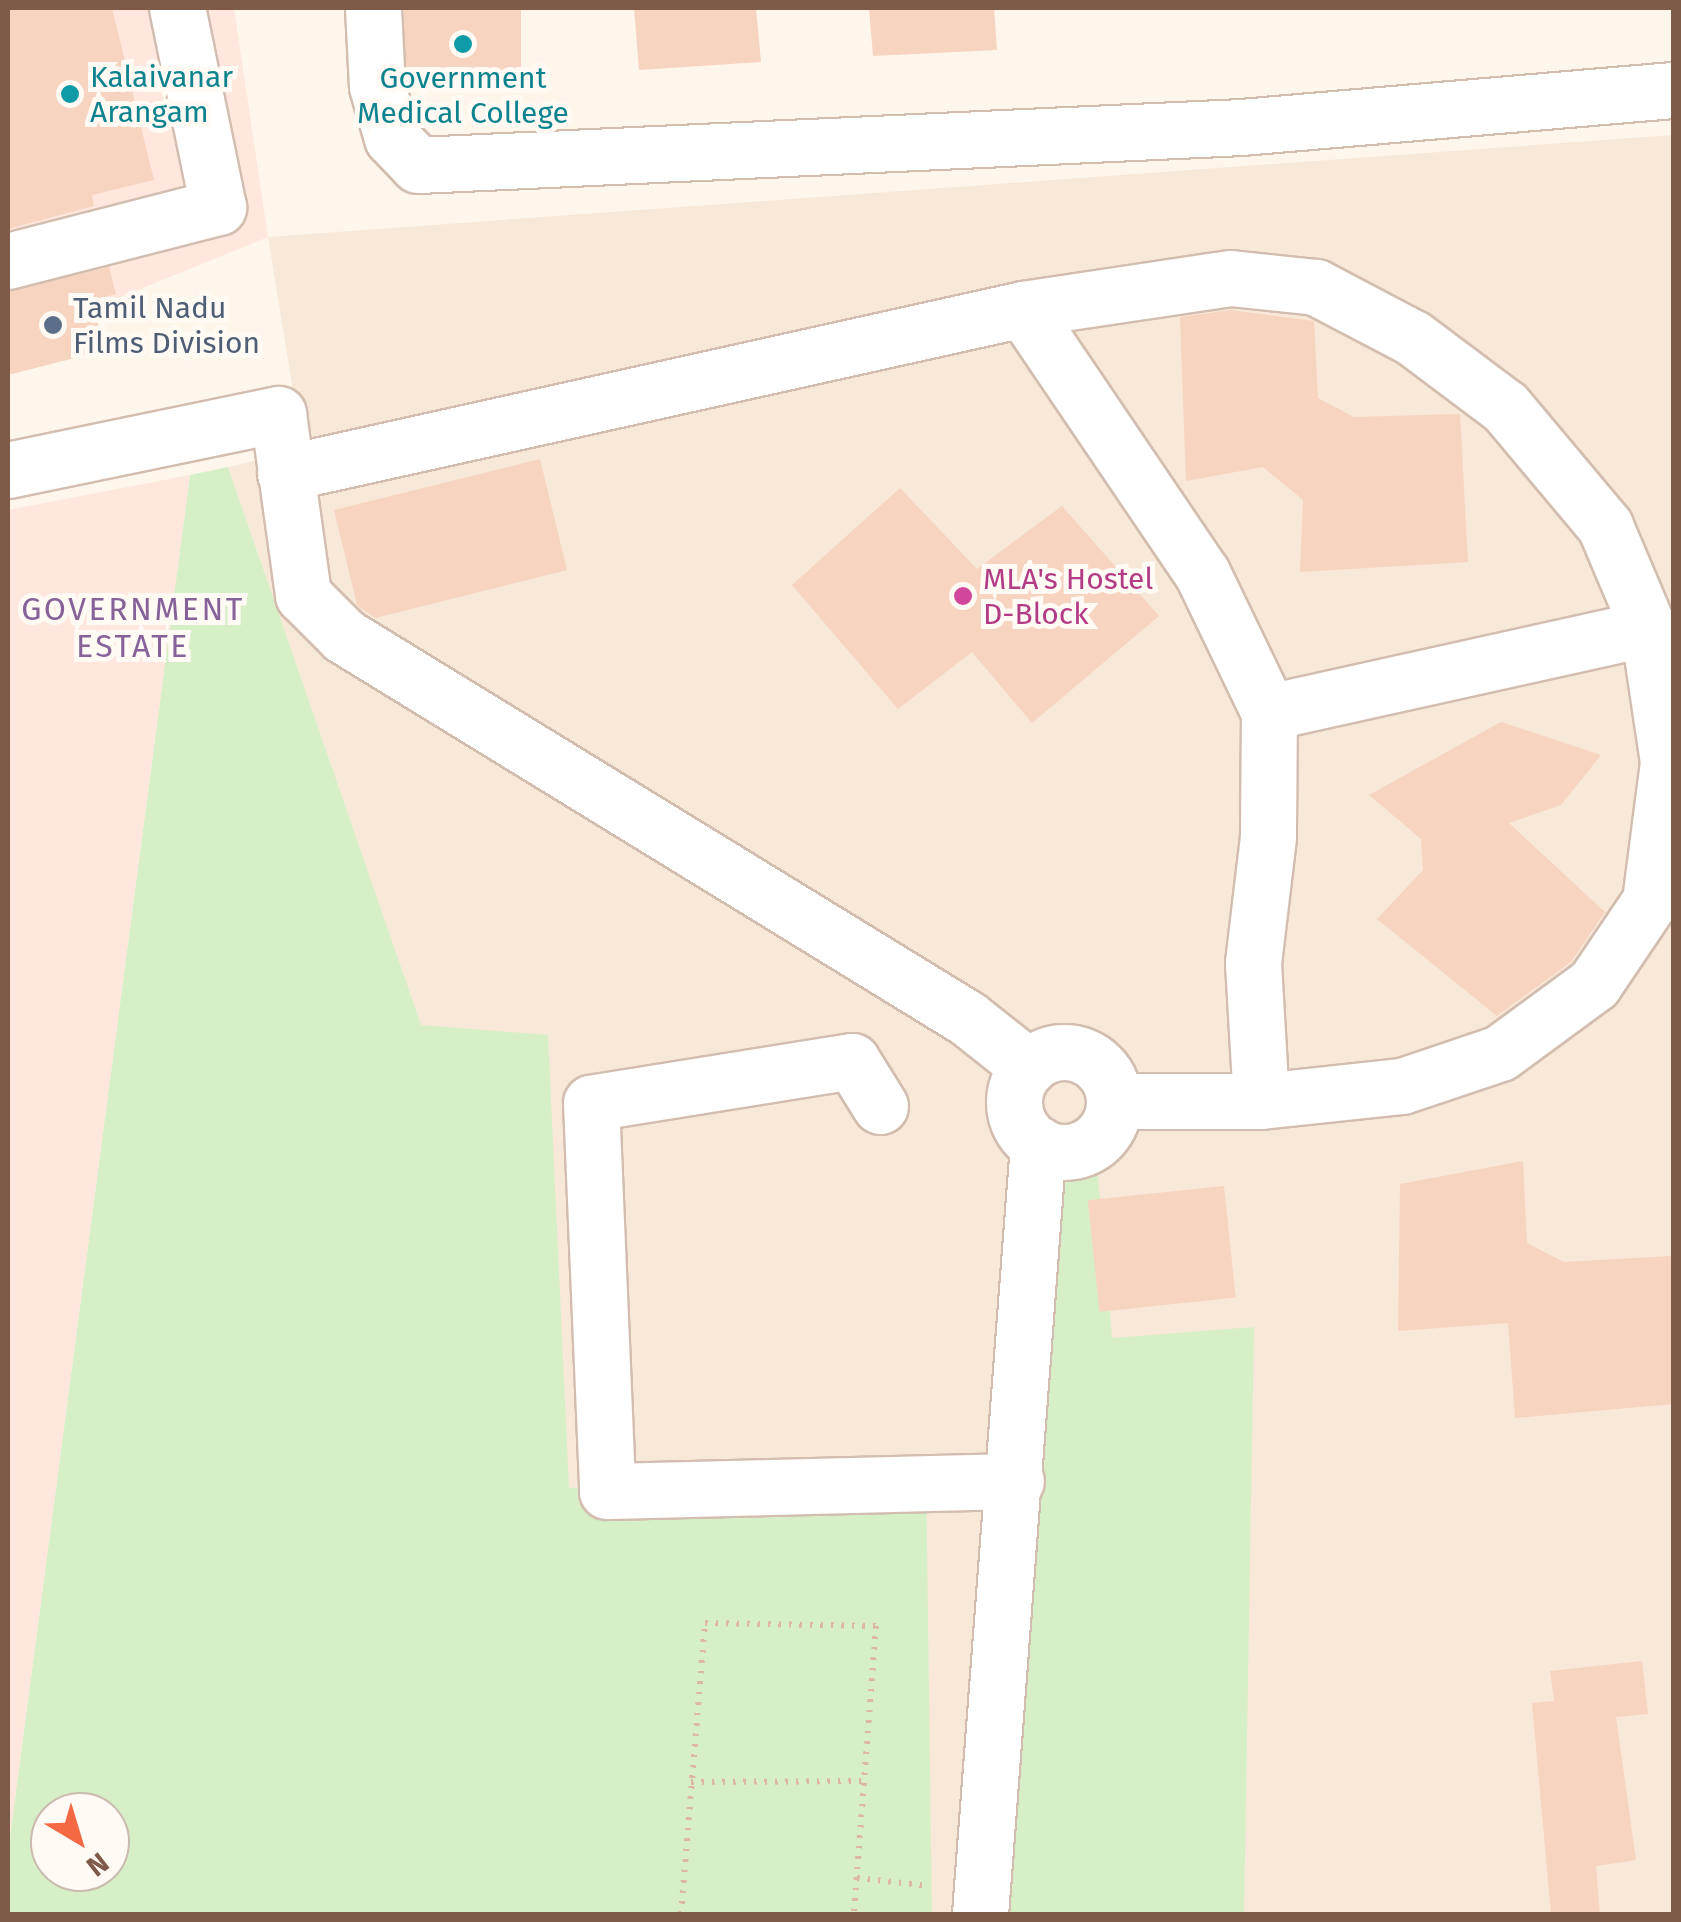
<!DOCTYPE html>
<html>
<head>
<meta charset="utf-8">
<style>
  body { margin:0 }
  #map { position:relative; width:1681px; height:1922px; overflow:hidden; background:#fef6ea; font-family:"Fira Sans",sans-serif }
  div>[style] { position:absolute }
  .residential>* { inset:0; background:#f7e8d8 }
  .commercial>* { inset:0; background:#ffe7de }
  .green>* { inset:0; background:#d7efc6 }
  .building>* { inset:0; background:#f7d4bf; transform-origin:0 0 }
  .path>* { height:6px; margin-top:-3px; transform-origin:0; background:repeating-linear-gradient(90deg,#ddb7a1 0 2.5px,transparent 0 10.5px) }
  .roads { filter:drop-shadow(2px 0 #d3bdae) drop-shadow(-2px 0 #d3bdae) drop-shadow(0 2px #d3bdae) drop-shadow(0 -2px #d3bdae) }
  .minor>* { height:55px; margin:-27.5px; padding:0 27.5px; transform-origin:27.5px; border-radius:27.5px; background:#fff }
  .minor>.ring { margin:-27.5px; padding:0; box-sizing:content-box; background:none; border:55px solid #fff; border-radius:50% }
  .dots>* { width:28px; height:28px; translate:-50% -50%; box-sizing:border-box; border:5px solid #fffaf3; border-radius:50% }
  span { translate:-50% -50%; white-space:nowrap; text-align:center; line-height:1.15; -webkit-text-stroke:10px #fffaf3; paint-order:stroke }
  .culture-label { font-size:30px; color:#0d838f }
  .left { translate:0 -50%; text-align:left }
  .service-label { font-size:30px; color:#4e5e75 }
  .hotel-label { font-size:30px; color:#b23c85 }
  .neighbourhood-label { font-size:32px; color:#866299; letter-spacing:2.5px }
  .frame { position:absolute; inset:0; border:10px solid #7e5b49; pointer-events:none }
  .north { position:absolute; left:30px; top:1792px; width:100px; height:100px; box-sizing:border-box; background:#fffaf3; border:2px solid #cbbaaf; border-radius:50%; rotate:142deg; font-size:28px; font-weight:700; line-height:40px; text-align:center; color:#7e5b49 }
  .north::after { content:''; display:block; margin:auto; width:35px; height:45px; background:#f46944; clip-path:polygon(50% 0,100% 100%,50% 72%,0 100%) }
</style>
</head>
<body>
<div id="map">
  <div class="residential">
    <i style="clip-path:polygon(1673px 135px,1673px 1914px,580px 1914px,548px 1036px,421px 1026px,228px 467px,283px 454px,301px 439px,268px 237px)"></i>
  </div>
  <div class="commercial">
    <i style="clip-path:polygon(8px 8px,234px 8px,268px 237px,8px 343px)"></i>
    <i style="clip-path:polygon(190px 475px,8px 1852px,8px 510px)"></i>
  </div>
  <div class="green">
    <i style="clip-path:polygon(evenodd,228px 467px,421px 1025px,548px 1035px,569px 1488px,926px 1470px,932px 1914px,8px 1914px,8px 1852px,190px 475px,228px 467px,50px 1812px,110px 1812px,110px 1872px,50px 1872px,50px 1812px)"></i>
    <i style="clip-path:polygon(1097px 1164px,1112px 1338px,1254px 1327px,1244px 1914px,996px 1914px,1030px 1193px)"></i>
  </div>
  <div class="building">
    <i style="clip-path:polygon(8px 8px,112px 8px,154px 180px,92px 195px,94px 206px,8px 229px)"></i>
    <i style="left:404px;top:8px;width:117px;height:78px"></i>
    <i style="clip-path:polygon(634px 8px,756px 8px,761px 62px,639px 70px)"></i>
    <i style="clip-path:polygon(869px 8px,994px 8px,997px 50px,873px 56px)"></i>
    <i style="clip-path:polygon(109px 267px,116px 294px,91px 301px,106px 350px,8px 375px,8px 291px)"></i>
    <i style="clip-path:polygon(1231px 310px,1314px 321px,1318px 398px,1354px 417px,1460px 414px,1468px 562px,1300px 572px,1303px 500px,1263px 467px,1186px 481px,1180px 317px)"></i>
    <i style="clip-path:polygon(540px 459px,567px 570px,375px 618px,357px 605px,334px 510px)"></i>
    <i style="clip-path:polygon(900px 488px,977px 569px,1062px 506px,1159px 616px,1032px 723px,972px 652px,898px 709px,792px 585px)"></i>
    <i style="clip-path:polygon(1501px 722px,1601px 755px,1561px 805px,1509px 823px,1605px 912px,1571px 962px,1497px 1016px,1377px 919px,1423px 870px,1421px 839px,1369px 795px)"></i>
    <i style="clip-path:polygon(1523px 1161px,1527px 1243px,1564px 1262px,1671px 1256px,1674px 1404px,1515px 1418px,1508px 1323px,1398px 1331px,1400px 1184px)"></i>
    <i style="left:1224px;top:1186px;width:112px;height:137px;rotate:84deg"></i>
    <i style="clip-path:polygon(1642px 1661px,1648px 1714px,1616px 1717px,1636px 1860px,1596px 1866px,1600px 1914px,1551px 1914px,1532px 1703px,1554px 1701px,1550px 1671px)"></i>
  </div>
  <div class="path">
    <i style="left:691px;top:1782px;width:173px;rotate:-0.3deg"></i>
    <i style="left:857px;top:1878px;width:73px;rotate:6.3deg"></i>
    <i style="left:681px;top:1914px;width:292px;rotate:-85.3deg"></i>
    <i style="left:705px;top:1623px;width:171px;rotate:1deg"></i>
    <i style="left:876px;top:1626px;width:289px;rotate:94.4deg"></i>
  </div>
  <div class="roads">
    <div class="minor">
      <i style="left:373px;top:8px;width:78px;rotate:87.1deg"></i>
      <i style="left:377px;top:86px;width:54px;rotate:73.9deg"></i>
      <i style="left:392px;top:138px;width:37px;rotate:46deg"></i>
      <i style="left:418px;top:165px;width:824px;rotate:-2.64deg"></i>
      <i style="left:1241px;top:127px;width:435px;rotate:-4.9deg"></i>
      <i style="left:8px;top:261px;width:217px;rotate:-14.4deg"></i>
      <i style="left:218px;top:207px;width:203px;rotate:-101.6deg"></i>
      <i style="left:8px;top:470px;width:276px;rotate:-11.7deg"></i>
      <i style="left:278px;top:414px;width:183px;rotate:82.1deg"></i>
      <i style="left:303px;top:595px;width:58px;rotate:45deg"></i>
      <i style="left:344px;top:636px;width:731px;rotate:31.52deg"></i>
      <i style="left:967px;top:1018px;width:79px;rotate:38.3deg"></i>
      <i style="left:285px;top:473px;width:756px;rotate:-12.53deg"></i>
      <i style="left:1269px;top:712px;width:388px;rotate:-12.5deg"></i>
      <i class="ring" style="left:1014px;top:1052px;width:45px;height:45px"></i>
      <i style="left:1115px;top:1101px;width:146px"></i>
      <i style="left:1261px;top:1101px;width:142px;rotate:-6.1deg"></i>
      <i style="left:1402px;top:1086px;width:103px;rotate:-18.6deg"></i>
      <i style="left:1500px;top:1053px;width:117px;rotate:-36.3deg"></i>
      <i style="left:1594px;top:984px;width:100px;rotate:-56deg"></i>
      <i style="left:1650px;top:901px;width:140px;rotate:-82.6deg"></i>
      <i style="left:1668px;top:762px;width:135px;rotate:-98.5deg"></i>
      <i style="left:1648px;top:628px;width:111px;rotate:-112.9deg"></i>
      <i style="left:1605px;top:526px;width:155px;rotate:-130deg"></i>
      <i style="left:1505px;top:407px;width:115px;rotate:-143.1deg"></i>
      <i style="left:1413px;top:338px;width:110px;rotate:-152.3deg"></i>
      <i style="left:1316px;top:287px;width:86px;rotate:-174deg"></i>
      <i style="left:1230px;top:278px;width:209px;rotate:171.5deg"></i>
      <i style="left:1023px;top:309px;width:319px;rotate:55.9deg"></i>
      <i style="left:1202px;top:573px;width:154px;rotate:64.3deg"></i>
      <i style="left:1269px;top:712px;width:125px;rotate:90.5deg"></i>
      <i style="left:1268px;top:837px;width:127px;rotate:96.8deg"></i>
      <i style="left:1253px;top:963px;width:138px;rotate:86.7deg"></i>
      <i style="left:880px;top:1106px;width:53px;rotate:-121.9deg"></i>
      <i style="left:852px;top:1061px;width:264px;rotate:170.9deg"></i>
      <i style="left:591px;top:1103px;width:388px;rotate:87.6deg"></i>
      <i style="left:607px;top:1491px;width:409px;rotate:-1.4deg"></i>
      <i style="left:980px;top:1914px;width:772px;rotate:-85.69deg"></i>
    </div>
  </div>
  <div class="dots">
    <i style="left:463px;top:44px;background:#0f9aa8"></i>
    <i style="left:70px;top:94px;background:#0f9aa8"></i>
    <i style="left:53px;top:325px;background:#5c6f8a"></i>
    <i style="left:963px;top:596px;background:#d1479c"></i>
  </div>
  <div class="culture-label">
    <span class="left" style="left:90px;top:94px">Kalaivanar<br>Arangam</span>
    <span style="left:463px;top:95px">Government<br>Medical College</span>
  </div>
  <div class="service-label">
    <span class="left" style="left:73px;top:325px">Tamil Nadu<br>Films Division</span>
  </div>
  <div class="hotel-label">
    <span class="left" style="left:983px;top:596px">MLA's Hostel<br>D-Block</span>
  </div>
  <div class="neighbourhood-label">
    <span style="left:133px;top:628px">GOVERNMENT<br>ESTATE</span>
  </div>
  <div class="frame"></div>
  <div class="north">N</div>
</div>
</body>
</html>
